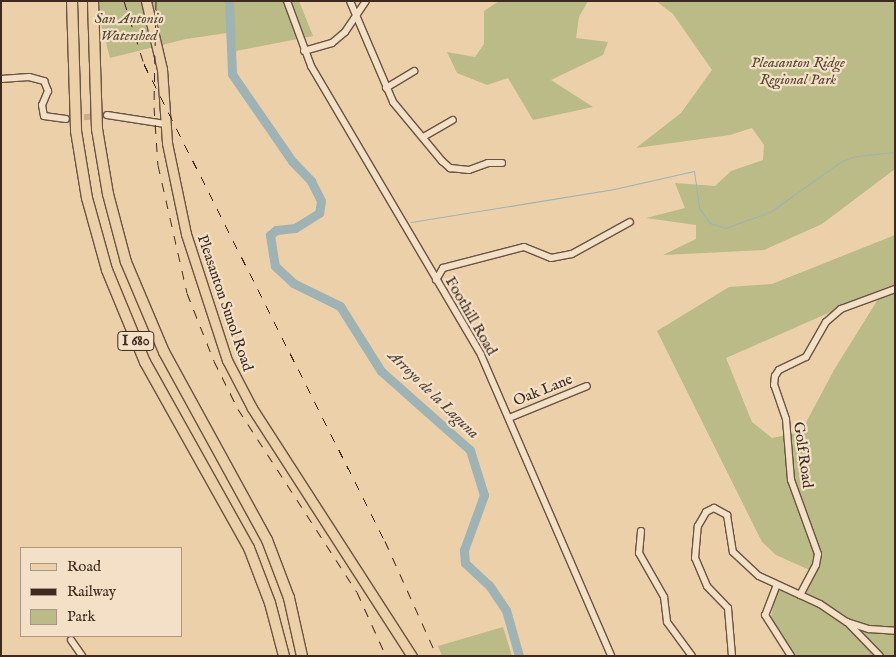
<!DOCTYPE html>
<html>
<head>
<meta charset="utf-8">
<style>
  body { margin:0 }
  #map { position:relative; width:896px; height:657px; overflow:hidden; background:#ecd0a9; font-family:"IM FELL English",serif }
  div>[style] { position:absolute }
  .green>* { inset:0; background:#babb86 }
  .stream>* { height:1px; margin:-0.5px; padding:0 0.5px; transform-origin:0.5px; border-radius:0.5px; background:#9fb3b5 }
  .river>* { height:9px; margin:-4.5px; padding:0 4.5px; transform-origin:4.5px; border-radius:4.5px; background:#9fb3b5 }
  .minor-tunnel>* { height:6px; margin-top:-3px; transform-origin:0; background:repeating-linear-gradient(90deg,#c9af8d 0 6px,transparent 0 9px) }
  .roads { filter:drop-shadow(1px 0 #695341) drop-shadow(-1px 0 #695341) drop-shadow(0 1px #695341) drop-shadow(0 -1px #695341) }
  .minor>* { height:6px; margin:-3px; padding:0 3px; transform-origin:3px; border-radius:3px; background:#f3e0c7 }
  .major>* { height:9px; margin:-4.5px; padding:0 4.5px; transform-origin:4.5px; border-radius:4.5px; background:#ecd0a9 }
  .highway>* { height:10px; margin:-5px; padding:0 5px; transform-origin:5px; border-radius:5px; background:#ecd0a9 }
  .rail>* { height:1px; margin-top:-0.5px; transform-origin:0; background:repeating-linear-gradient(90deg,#3d291e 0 9px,transparent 0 18px) }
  span { translate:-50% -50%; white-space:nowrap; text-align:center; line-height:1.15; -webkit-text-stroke:4.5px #f3e0c7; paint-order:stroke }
  .shield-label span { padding:1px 4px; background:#f3e0c7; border:1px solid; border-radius:4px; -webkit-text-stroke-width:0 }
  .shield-label { font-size:14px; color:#3d291e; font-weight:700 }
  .park-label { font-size:15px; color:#564633; font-style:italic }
  .street-label { font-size:15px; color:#3d291e }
  .water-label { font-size:16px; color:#51453c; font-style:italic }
  .frame { position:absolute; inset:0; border:2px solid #3d291e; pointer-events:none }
  .legend { position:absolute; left:20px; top:547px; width:162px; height:90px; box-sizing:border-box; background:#f3e0c7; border:1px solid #aa9783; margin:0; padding:6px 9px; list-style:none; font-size:15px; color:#3d291e }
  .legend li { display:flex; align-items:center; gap:10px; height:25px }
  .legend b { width:25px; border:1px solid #aa9783 }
</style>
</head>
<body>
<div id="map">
  <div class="green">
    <i style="clip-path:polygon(95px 1px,299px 1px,313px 36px,236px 51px,234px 32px,186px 39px,110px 58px)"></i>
    <i style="clip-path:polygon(499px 1px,588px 1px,579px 17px,576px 38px,608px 42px,603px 55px,551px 80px,593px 107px,533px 120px,508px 78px,487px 85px,457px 73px,447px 52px,475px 57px,484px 44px,484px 11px)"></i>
    <i style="clip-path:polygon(656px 1px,895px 1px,895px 169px,822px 224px,764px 250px,663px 255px,696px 239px,696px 225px,646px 218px,685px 208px,675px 183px,715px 186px,731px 171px,763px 160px,764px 145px,752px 128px,730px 135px,636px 148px,681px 113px,712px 70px,673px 14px)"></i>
    <i style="clip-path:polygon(evenodd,895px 235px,895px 656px,795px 656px,771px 617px,777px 589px,801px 599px,814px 572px,776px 555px,762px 542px,657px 331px,729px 287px,772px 284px,895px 235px,885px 288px,834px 370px,801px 432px,772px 438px,752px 422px,726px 358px,885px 288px)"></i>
    <i style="clip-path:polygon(503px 627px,512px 656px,442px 656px,438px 646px)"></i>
  </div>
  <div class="stream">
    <i style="left:411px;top:222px;width:206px;rotate:-9.2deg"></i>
    <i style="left:614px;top:189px;width:82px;rotate:-12.7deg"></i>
    <i style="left:694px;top:171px;width:37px;rotate:82deg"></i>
    <i style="left:699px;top:208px;width:19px;rotate:54deg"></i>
    <i style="left:710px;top:223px;width:16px;rotate:18deg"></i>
    <i style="left:725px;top:228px;width:48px;rotate:-19.6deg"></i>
    <i style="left:770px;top:212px;width:86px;rotate:-35.5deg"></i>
    <i style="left:840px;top:162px;width:17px;rotate:-21deg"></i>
    <i style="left:856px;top:156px;width:39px;rotate:-6deg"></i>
  </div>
  <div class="river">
    <i style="left:229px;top:1px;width:73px;rotate:87.6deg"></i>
    <i style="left:232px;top:74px;width:106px;rotate:55.4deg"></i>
    <i style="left:292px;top:161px;width:28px;rotate:46deg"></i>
    <i style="left:311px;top:181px;width:22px;rotate:63deg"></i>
    <i style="left:321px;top:201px;width:12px;rotate:99deg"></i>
    <i style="left:319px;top:213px;width:28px;rotate:148deg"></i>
    <i style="left:295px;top:228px;width:19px;rotate:174deg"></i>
    <i style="left:276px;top:230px;width:8px;rotate:140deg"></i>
    <i style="left:270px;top:235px;width:31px;rotate:81deg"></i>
    <i style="left:275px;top:266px;width:25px;rotate:43deg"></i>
    <i style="left:293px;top:283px;width:52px;rotate:26.1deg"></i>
    <i style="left:340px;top:306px;width:77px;rotate:57.8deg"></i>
    <i style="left:381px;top:371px;width:119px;rotate:41.6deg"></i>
    <i style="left:470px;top:450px;width:47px;rotate:72.7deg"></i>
    <i style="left:484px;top:495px;width:59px;rotate:110deg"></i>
    <i style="left:464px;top:550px;width:13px;rotate:86deg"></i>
    <i style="left:465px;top:563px;width:33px;rotate:43deg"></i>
    <i style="left:489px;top:585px;width:30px;rotate:56deg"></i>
    <i style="left:506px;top:610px;width:48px;rotate:74.2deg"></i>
  </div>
  <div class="minor-tunnel">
    <i style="left:66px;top:119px;width:41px;rotate:-5.6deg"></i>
  </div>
  <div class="roads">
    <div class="minor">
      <i style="left:287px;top:1px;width:69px;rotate:69.7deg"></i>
      <i style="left:311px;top:66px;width:335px;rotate:59.5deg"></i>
      <i style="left:481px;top:355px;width:328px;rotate:66.6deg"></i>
      <i style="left:350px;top:1px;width:110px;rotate:66.9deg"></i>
      <i style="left:393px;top:102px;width:77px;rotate:50.3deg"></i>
      <i style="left:442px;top:161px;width:11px;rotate:41deg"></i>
      <i style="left:450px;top:168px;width:19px;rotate:6deg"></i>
      <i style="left:469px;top:170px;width:20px;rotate:-20deg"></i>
      <i style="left:488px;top:163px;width:14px"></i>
      <i style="left:304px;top:51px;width:29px;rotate:-16deg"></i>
      <i style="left:332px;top:43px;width:17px;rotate:-40deg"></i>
      <i style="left:345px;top:32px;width:37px;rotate:-56deg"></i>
      <i style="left:1px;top:79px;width:28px;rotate:-4deg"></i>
      <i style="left:29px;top:77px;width:16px;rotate:15deg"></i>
      <i style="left:44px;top:81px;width:11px;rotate:68deg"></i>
      <i style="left:48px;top:91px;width:15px;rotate:113deg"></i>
      <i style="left:42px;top:105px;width:11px;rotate:80deg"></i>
      <i style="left:44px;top:116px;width:22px;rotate:8deg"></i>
      <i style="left:386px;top:88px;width:33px;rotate:-31deg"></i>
      <i style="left:107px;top:115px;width:59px;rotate:8.8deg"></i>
      <i style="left:425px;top:136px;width:32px;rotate:-30deg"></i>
      <i style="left:436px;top:280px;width:14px;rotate:-60deg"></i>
      <i style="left:443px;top:268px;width:84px;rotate:-14.5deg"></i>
      <i style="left:524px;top:247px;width:29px;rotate:22deg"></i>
      <i style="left:551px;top:258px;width:21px;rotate:-11deg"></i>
      <i style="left:572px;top:254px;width:66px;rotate:-28.9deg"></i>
      <i style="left:509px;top:418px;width:84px;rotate:-22.3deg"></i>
      <i style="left:641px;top:531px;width:22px;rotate:95deg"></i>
      <i style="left:639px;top:553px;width:51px;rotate:60.4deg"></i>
      <i style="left:664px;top:597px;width:25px;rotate:83deg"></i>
      <i style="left:667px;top:622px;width:42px;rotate:53.7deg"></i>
      <i style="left:776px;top:587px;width:30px;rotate:111deg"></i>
      <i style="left:765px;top:615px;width:49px;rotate:57.6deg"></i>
      <i style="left:800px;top:595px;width:34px;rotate:-62deg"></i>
      <i style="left:816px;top:565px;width:11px;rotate:-80deg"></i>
      <i style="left:818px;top:554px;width:79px;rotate:-110deg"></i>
      <i style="left:791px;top:480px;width:61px;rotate:-94.7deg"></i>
      <i style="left:786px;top:419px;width:36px;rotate:-109deg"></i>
      <i style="left:774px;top:385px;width:9px;rotate:-84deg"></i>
      <i style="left:775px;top:376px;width:7px;rotate:-56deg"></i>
      <i style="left:779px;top:370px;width:30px;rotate:-26deg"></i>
      <i style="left:806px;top:357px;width:40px;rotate:-60.3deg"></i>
      <i style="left:826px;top:322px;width:20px;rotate:-41deg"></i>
      <i style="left:841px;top:309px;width:58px;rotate:-20.3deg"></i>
      <i style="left:847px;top:622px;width:47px;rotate:45.9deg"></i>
      <i style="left:71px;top:640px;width:19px;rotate:55deg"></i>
      <i style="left:732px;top:656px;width:48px;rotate:-94.8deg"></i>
      <i style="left:728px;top:608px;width:30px;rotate:-134deg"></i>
      <i style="left:707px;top:586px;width:30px;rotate:-113deg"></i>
      <i style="left:695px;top:558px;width:32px;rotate:-85deg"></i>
      <i style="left:698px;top:526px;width:16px;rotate:-60deg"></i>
      <i style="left:706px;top:512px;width:9px;rotate:-27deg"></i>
      <i style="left:714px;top:508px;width:15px;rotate:28deg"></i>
      <i style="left:727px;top:515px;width:37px;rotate:81deg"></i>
      <i style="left:733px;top:552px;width:35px;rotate:43deg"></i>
      <i style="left:759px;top:576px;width:67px;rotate:24.7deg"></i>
      <i style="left:820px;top:604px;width:32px;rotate:34deg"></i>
      <i style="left:847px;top:622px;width:23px;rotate:18deg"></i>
      <i style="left:869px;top:629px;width:26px;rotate:4deg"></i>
    </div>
    <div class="major">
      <i style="left:146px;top:1px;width:70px;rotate:76.8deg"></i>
      <i style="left:162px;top:69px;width:74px;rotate:86.1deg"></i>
      <i style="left:167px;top:143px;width:93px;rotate:78.2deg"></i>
      <i style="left:186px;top:234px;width:133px;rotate:72deg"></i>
      <i style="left:227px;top:360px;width:54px;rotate:62.5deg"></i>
      <i style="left:252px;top:408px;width:295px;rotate:57.2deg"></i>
    </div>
    <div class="highway">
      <i style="left:72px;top:1px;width:130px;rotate:88.2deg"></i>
      <i style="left:76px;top:131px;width:68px;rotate:80.7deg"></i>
      <i style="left:87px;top:198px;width:75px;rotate:74.5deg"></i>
      <i style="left:107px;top:270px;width:100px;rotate:67.6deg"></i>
      <i style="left:145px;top:362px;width:213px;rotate:60.8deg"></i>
      <i style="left:249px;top:548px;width:59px;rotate:69.1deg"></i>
      <i style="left:270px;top:603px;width:55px;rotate:75.2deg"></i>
      <i style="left:93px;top:1px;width:128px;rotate:88.2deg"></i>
      <i style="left:97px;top:129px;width:66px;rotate:80.4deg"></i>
      <i style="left:108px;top:194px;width:70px;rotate:75.2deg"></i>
      <i style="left:126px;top:262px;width:98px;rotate:67.1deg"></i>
      <i style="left:164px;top:352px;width:214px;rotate:61.3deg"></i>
      <i style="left:267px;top:540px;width:62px;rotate:69.2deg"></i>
      <i style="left:289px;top:598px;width:59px;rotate:77.4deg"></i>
    </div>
  </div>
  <div class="rail">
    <i style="left:124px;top:1px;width:66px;rotate:72.4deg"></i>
    <i style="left:144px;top:64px;width:534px;rotate:63.2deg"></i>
    <i style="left:385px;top:541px;width:126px;rotate:65.7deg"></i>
    <i style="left:156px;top:1px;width:106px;rotate:91.1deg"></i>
    <i style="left:154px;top:107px;width:58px;rotate:86.1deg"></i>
    <i style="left:158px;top:165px;width:131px;rotate:77.2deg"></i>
    <i style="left:187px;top:293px;width:73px;rotate:68.3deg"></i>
    <i style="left:214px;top:361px;width:54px;rotate:63.4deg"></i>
    <i style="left:238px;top:409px;width:218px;rotate:57deg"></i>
    <i style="left:357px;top:592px;width:70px;rotate:65.6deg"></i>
  </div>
  <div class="shield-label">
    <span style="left:136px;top:341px">I 680</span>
  </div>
  <div class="park-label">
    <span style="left:129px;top:27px">San Antonio<br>Watershed</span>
    <span style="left:798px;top:71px">Pleasanton Ridge<br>Regional Park</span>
  </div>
  <div class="street-label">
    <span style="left:225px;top:303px;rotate:71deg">Pleasanton Sunol Road</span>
    <span style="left:471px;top:316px;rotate:60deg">Foothill Road</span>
    <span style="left:543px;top:390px;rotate:-22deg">Oak Lane</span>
    <span style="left:803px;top:455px;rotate:82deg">Golf Road</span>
  </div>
  <div class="water-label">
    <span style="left:433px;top:395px;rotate:44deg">Arroyo de la Laguna</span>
  </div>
  <div class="frame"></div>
  <ul class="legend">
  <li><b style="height:6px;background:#ecd0a9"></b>Road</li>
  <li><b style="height:6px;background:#3d291e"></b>Railway</li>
  <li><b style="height:14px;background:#babb86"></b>Park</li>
  </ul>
</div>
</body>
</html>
